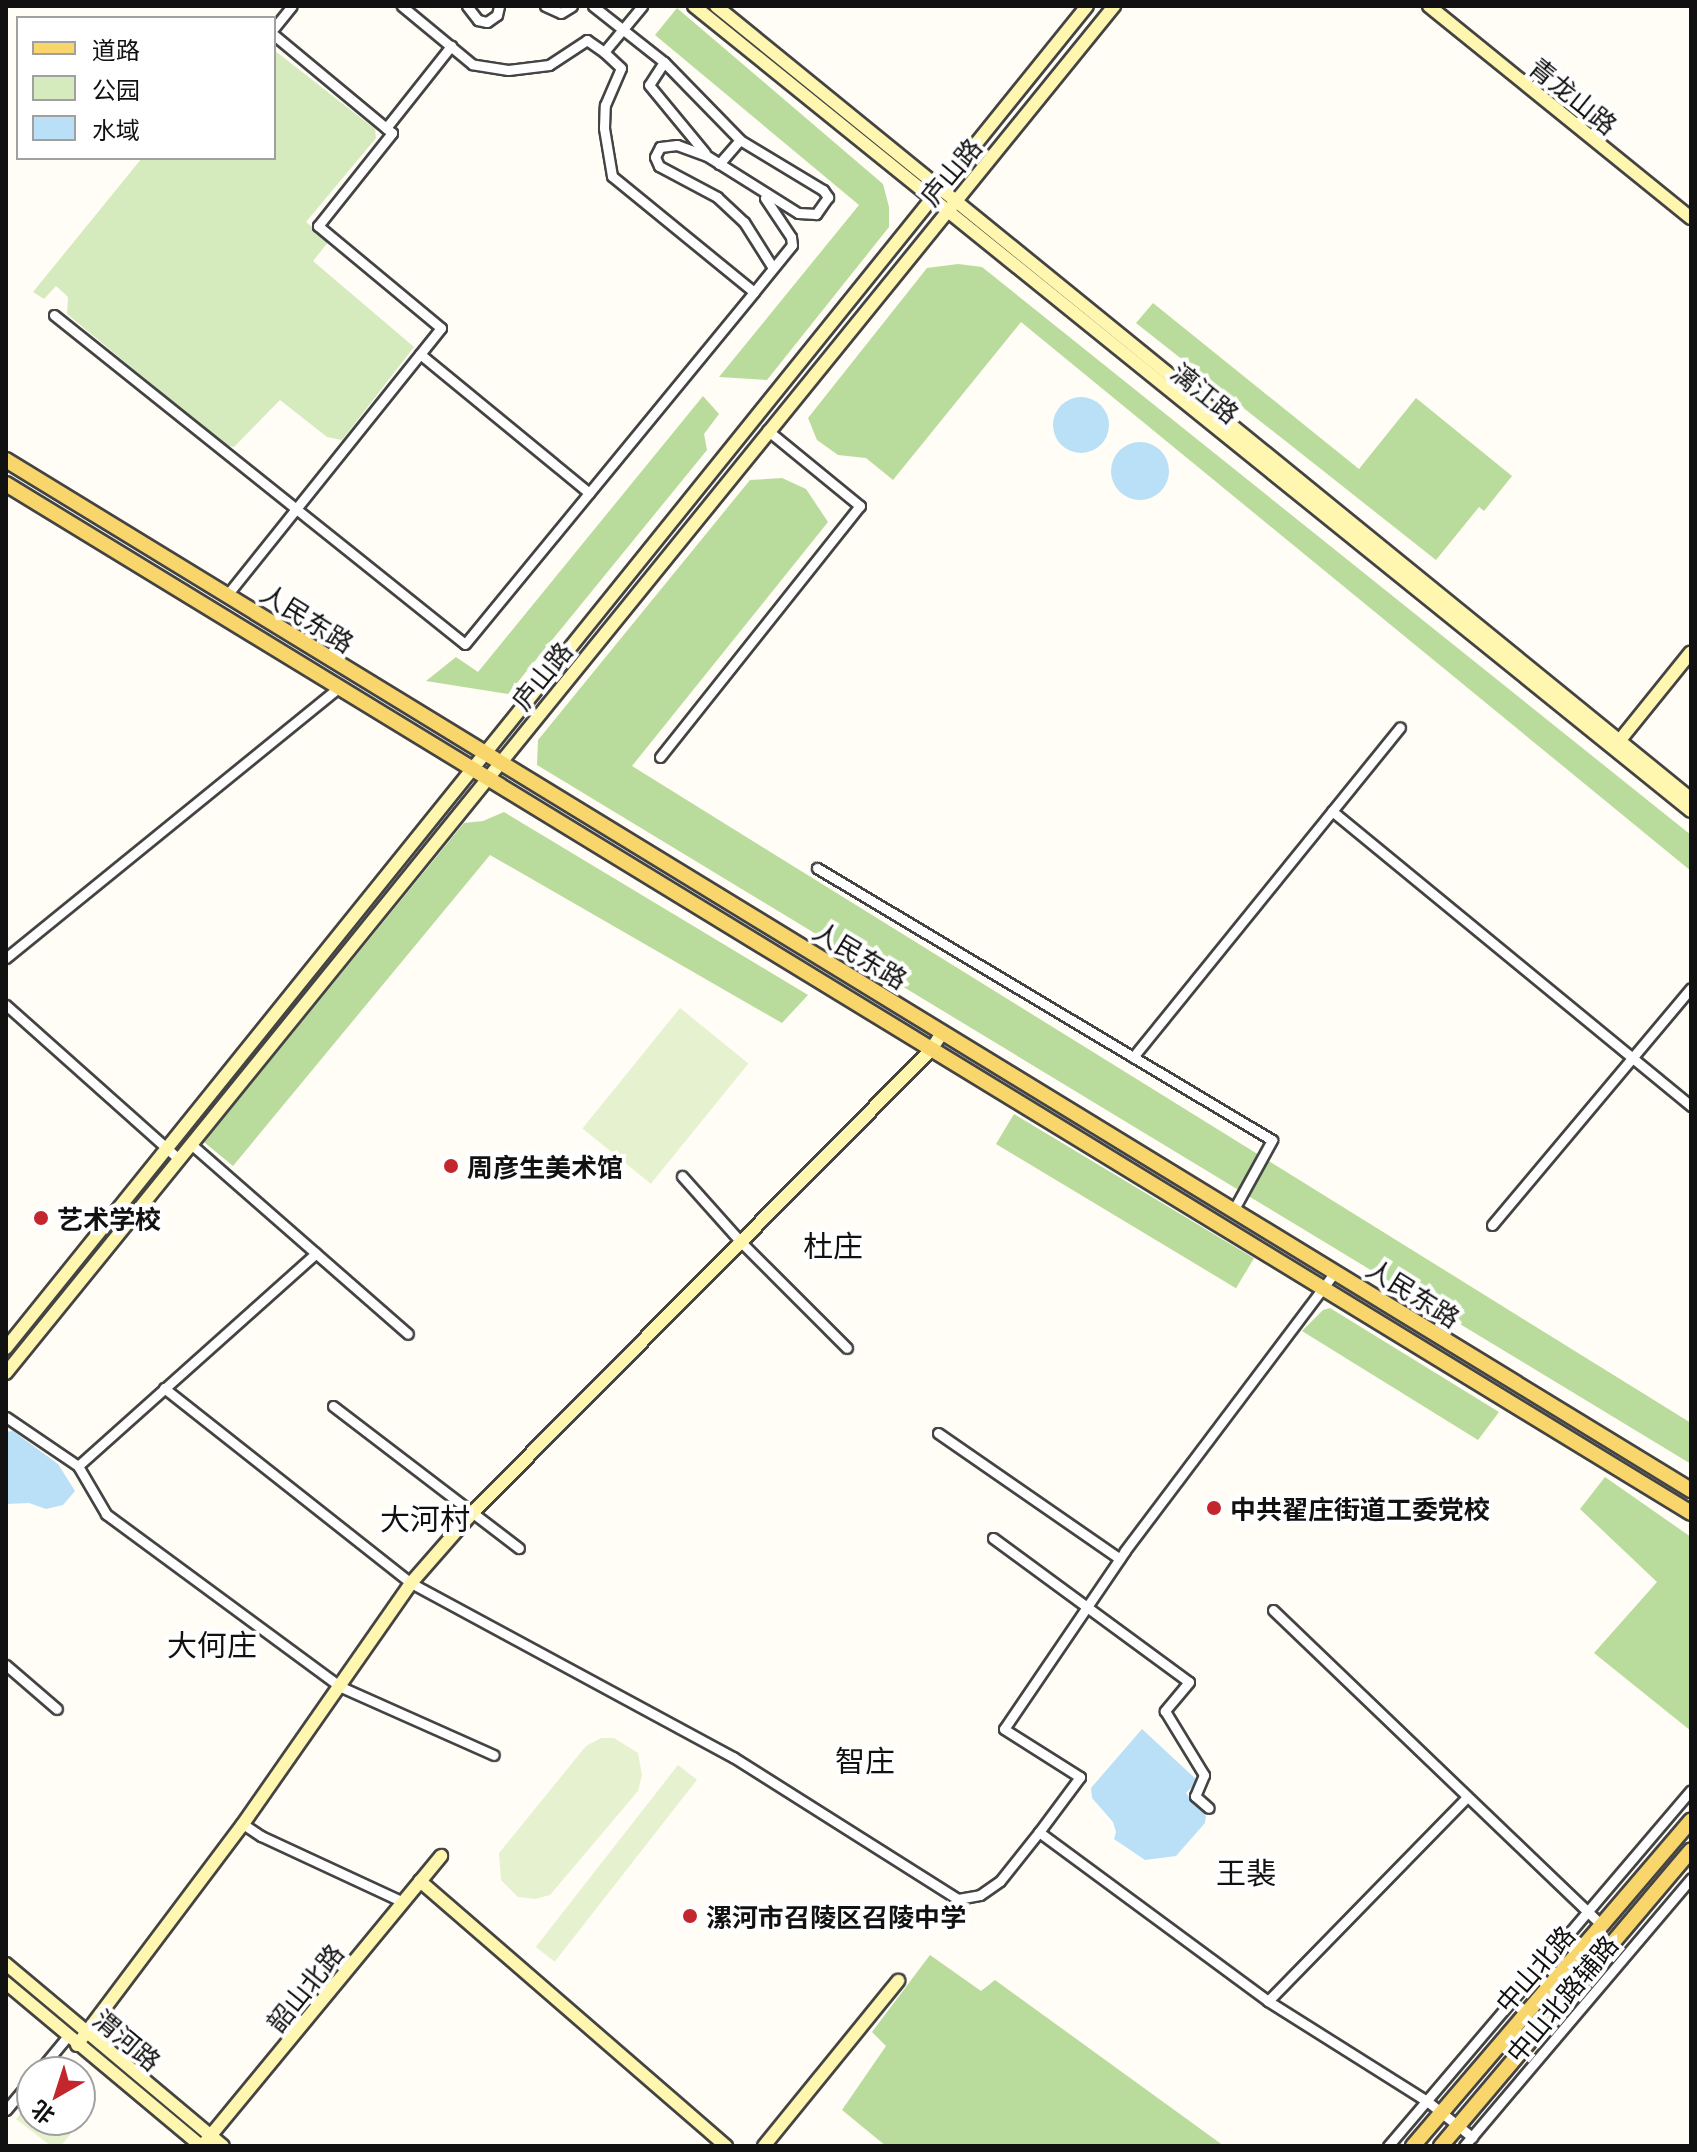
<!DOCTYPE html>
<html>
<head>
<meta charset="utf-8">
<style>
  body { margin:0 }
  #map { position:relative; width:1697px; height:2152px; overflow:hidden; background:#fffdf5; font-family:Literata,"Noto Sans SC",serif }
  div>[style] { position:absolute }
  .green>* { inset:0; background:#d5ebbd }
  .forest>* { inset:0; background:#b9dc9c; transform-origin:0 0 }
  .pitch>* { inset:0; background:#e6f2cf; transform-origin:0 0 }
  .water>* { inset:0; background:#b9e0f7 }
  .round { border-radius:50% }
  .roads { filter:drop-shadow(2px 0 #444) drop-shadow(-2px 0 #444) drop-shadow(0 2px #444) drop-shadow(0 -2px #444) }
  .street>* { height:9px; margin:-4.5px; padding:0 4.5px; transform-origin:4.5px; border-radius:4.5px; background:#fff }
  .secondary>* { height:12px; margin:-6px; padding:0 6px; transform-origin:6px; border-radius:6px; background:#fff6b0 }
  .primary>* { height:14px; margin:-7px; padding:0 7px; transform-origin:7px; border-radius:7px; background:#f9d66b }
  .dots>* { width:22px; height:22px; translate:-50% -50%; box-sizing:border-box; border:4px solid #fff; border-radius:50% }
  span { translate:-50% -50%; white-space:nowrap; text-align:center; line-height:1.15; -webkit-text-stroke:8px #fff; paint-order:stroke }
  .street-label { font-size:26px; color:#111 }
  .poi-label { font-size:26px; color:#111; font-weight:700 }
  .left { translate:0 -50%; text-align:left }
  .quarter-label { font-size:30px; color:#111 }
  .frame { position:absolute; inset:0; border:8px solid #111; pointer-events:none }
  .legend { position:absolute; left:16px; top:16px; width:260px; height:144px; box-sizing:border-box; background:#fff; border:2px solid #a0a0a0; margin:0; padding:10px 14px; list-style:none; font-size:24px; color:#111 }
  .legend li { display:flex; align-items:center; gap:16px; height:40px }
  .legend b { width:40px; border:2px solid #a0a0a0 }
  .north { position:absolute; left:16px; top:2056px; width:80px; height:80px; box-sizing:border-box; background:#fff; border:2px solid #a0a0a0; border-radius:50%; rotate:219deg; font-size:22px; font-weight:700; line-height:32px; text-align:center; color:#111 }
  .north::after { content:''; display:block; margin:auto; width:28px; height:36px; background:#c4262e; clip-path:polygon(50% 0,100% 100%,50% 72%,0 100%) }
</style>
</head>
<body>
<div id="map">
  <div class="green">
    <i style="clip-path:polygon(274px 50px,375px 129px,376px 138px,306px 222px,329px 241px,313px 261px,414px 347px,342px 440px,327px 437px,280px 400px,234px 447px,225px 445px,67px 314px,68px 297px,56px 286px,44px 299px,33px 292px,142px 158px,274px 158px)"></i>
  </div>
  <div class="forest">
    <i style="clip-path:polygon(677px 8px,883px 184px,889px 207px,889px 227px,767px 380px,719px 377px,859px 205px,655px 35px)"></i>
    <i style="clip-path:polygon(958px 264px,982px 267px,1691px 835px,1691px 871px,1021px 322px,893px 480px,866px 458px,838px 455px,817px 440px,808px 418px,927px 268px)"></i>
    <i style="clip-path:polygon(1153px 303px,1359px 469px,1416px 398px,1512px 476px,1484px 511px,1479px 507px,1436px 560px,1136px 323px)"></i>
    <i style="clip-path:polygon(703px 396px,719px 414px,704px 434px,707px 450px,508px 694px,426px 681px,456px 657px,478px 672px)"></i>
    <i style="clip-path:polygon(782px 478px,806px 489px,828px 522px,632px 766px,1691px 1423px,1691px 1464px,537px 765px,538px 740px,750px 480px)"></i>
    <i style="clip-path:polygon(504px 812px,808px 995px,782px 1023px,490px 855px,233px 1166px,204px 1142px,464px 823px,483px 821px)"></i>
    <i style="left:1014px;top:1114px;width:280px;height:35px;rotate:31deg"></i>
    <i style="clip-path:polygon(1330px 1308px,1499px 1412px,1478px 1440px,1302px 1331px,1323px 1310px)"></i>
    <i style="clip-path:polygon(1605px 1477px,1691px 1537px,1691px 1731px,1594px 1653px,1657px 1582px,1580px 1509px)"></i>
    <i style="clip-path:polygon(930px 1955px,981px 1991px,995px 1980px,1224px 2146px,886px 2146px,842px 2110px,886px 2046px,872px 2032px)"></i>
  </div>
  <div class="pitch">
    <i style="left:680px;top:1008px;width:88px;height:155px;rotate:39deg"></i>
    <i style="clip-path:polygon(601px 1738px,614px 1738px,638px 1753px,642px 1775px,638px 1791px,550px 1895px,535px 1899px,518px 1897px,501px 1880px,499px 1853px,586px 1746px)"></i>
    <i style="left:678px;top:1765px;width:24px;height:231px;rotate:38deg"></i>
    <i style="clip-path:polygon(32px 2099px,32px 2120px,69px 2120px,77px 2126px,61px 2146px,51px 2146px,16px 2119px)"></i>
  </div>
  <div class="water">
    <i class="round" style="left:1053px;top:397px;width:56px;height:56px"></i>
    <i class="round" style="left:1111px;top:442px;width:58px;height:58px"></i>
    <i style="clip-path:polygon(13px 1431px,58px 1464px,75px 1491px,63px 1505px,46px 1509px,29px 1503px,6px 1504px,6px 1432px)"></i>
    <i style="clip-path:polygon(1142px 1729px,1198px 1781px,1186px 1793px,1206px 1816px,1205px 1823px,1176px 1856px,1145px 1860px,1114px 1839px,1116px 1832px,1113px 1822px,1092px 1798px,1091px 1788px)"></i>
  </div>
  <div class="roads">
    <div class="street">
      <i style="left:467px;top:6px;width:18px;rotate:52deg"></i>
      <i style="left:478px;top:20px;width:9px;rotate:13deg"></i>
      <i style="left:487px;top:22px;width:12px;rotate:-35deg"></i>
      <i style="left:497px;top:15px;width:9px;rotate:-77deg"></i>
      <i style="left:545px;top:6px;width:17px;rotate:24deg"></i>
      <i style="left:561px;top:13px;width:13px;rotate:-32deg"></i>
      <i style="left:593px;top:6px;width:90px;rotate:38.3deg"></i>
      <i style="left:664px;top:62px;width:109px;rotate:45.7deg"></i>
      <i style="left:740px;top:140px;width:97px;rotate:31.1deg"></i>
      <i style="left:823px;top:190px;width:9px;rotate:54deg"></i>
      <i style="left:828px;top:197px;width:21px;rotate:125deg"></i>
      <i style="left:816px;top:214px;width:18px;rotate:-177deg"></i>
      <i style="left:798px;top:213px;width:107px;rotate:-147.9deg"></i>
      <i style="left:707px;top:156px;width:32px;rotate:-160deg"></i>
      <i style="left:677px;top:145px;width:17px;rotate:173deg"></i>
      <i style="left:660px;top:147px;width:11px;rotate:117deg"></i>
      <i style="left:655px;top:157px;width:10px;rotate:66deg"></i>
      <i style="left:659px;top:166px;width:66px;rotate:28.1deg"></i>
      <i style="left:717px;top:197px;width:37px;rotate:43deg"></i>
      <i style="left:744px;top:222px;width:54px;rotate:57.8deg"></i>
      <i style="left:274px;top:28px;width:28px;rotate:-51deg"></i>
      <i style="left:274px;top:35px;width:146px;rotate:39.7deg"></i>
      <i style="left:386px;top:128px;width:105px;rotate:-51.6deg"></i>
      <i style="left:604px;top:52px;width:60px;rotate:-50.4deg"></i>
      <i style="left:664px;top:62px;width:27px;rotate:123deg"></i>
      <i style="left:649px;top:85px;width:88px;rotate:50.5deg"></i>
      <i style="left:719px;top:164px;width:32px;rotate:-49deg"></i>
      <i style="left:754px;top:292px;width:60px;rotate:-51deg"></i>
      <i style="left:792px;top:245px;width:8px;rotate:-97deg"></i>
      <i style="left:791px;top:237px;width:47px;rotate:-123.7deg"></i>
      <i style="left:54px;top:315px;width:526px;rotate:38.68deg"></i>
      <i style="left:465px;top:644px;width:455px;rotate:-50.6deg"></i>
      <i style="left:754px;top:292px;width:183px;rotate:-140.8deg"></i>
      <i style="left:612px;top:176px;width:49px;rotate:-99.5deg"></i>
      <i style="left:604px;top:128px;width:23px;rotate:-88deg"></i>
      <i style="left:605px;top:105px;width:40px;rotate:-66.6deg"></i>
      <i style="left:621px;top:68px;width:23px;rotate:-137deg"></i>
      <i style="left:604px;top:52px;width:21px;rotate:-145deg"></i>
      <i style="left:587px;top:40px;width:45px;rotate:146.7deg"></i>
      <i style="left:549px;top:65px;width:41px;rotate:173deg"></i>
      <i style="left:508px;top:70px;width:36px;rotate:-171deg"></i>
      <i style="left:472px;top:64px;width:91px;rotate:-140.4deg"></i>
      <i style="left:420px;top:354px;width:219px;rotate:39.4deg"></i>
      <i style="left:227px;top:595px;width:342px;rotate:-51.3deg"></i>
      <i style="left:441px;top:328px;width:160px;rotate:-140.3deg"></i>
      <i style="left:318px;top:226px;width:119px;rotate:-51.5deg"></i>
      <i style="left:392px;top:133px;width:8px;rotate:-140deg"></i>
      <i style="left:660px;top:757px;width:321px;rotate:-51.5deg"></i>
      <i style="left:860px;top:506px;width:120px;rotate:-140.7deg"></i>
      <i style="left:1332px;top:811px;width:465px;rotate:39.4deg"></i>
      <i style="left:817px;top:868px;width:530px;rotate:30.87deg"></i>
      <i style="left:1272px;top:1140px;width:79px;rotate:118.8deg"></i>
      <i style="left:6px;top:958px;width:429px;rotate:-39.1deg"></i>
      <i style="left:6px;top:1005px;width:232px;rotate:41.7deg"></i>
      <i style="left:1133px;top:1057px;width:424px;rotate:-51deg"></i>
      <i style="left:191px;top:1144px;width:288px;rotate:41.2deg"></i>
      <i style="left:682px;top:1176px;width:87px;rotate:48.3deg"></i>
      <i style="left:740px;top:1241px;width:151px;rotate:45deg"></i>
      <i style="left:1492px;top:1225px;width:309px;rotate:-50deg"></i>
      <i style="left:1335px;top:1272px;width:349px;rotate:127deg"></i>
      <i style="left:1125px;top:1551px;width:215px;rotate:124.2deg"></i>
      <i style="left:1004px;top:1729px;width:90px;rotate:32.3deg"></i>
      <i style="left:1080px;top:1777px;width:69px;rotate:126.7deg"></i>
      <i style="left:1039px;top:1832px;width:285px;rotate:36.4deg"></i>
      <i style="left:1268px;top:2001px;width:188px;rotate:32.2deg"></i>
      <i style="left:1427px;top:2101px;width:58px;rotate:38.7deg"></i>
      <i style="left:164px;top:1388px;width:315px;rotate:38.3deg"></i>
      <i style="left:411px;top:1583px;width:366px;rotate:28.4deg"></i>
      <i style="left:733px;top:1757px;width:266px;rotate:32.3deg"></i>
      <i style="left:958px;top:1899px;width:22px;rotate:-10deg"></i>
      <i style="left:980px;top:1895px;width:24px;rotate:-35deg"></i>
      <i style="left:1000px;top:1881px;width:63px;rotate:-51.5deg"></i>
      <i style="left:333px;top:1406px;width:234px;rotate:37.4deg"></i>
      <i style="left:6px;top:1417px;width:87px;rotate:34.2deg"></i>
      <i style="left:78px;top:1466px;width:56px;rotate:59.7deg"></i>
      <i style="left:106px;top:1514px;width:292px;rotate:36.4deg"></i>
      <i style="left:341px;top:1687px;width:167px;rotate:24deg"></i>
      <i style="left:938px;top:1433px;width:221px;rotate:34.7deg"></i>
      <i style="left:78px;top:1466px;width:319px;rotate:-41.8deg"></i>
      <i style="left:993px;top:1538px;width:243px;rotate:36.3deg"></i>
      <i style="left:1189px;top:1682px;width:38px;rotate:130deg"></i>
      <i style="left:1165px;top:1711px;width:75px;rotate:58.6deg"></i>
      <i style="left:1204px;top:1775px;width:23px;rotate:113deg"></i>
      <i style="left:1195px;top:1796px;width:18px;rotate:41deg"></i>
      <i style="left:1273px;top:1610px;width:456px;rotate:43.8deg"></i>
      <i style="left:6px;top:1665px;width:67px;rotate:40.8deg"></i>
      <i style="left:243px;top:1824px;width:22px;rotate:34deg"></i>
      <i style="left:261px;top:1836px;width:157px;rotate:24.9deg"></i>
      <i style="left:1268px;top:2001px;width:285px;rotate:-45.7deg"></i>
      <i style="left:38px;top:2072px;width:45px;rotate:-50.4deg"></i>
      <i style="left:6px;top:2110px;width:40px;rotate:-50deg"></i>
      <i style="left:1388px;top:2146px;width:467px;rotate:-49.6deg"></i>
      <i style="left:1464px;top:2146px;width:351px;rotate:-49.7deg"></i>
    </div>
    <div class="secondary">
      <i style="left:694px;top:6px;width:1281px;rotate:38.92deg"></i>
      <i style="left:716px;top:6px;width:1257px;rotate:39.12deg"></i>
      <i style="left:1429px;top:6px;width:337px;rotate:39deg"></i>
      <i style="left:1616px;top:745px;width:119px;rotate:-51.1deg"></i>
      <i style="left:6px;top:1348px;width:1723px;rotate:-51.15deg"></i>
      <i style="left:6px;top:1373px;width:1760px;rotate:-50.97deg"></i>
      <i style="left:420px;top:1881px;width:405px;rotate:40.9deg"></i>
      <i style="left:6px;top:1964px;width:283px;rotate:40deg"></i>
      <i style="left:6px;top:1983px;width:254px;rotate:39.9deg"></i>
      <i style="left:77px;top:2045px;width:276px;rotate:-53.1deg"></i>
      <i style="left:243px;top:1824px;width:294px;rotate:-55.1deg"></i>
      <i style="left:411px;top:1583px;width:97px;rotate:-48.8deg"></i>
      <i style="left:475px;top:1510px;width:646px;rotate:-45.25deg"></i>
      <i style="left:930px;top:1051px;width:23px;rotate:-56deg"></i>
      <i style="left:202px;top:2146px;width:376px;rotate:-50.5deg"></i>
      <i style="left:764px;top:2146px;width:213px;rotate:-50.9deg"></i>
    </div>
    <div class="primary">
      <i style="left:6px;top:460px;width:1975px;rotate:31.44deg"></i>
      <i style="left:6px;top:484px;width:1974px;rotate:31.41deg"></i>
      <i style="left:1413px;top:2146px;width:428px;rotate:-49.5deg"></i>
      <i style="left:1441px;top:2146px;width:387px;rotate:-49.8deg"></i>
    </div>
  </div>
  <div class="dots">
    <i style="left:451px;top:1166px;background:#c4262e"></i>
    <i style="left:41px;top:1218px;background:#c4262e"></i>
    <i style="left:1214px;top:1508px;background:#c4262e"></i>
    <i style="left:690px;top:1916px;background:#c4262e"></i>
  </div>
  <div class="street-label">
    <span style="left:1574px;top:95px;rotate:39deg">青龙山路</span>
    <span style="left:950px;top:171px;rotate:-50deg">庐山路</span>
    <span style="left:1206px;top:392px;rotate:39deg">漓江路</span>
    <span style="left:308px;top:617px;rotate:32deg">人民东路</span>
    <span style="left:541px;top:675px;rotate:-51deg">庐山路</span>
    <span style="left:861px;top:954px;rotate:31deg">人民东路</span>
    <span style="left:1414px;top:1292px;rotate:32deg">人民东路</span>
    <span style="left:1534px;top:1968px;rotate:-49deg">中山北路</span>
    <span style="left:304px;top:1987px;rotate:-51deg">韶山北路</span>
    <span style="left:1561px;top:1998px;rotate:-50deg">中山北路辅路</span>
    <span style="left:128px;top:2039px;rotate:40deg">渭河路</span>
  </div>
  <div class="poi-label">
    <span class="left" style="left:467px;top:1166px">周彦生美术馆</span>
    <span class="left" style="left:57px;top:1218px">艺术学校</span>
    <span class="left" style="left:1230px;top:1508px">中共翟庄街道工委党校</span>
    <span class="left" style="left:706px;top:1916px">漯河市召陵区召陵中学</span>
  </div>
  <div class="quarter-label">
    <span style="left:833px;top:1244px">杜庄</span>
    <span style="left:425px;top:1517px">大河村</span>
    <span style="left:212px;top:1643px">大何庄</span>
    <span style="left:865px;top:1759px">智庄</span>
    <span style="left:1246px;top:1871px">王裴</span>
  </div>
  <div class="frame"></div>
  <ul class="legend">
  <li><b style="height:10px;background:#f9d66b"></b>道路</li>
  <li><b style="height:22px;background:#d5ebbd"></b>公园</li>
  <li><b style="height:22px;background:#b9e0f7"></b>水域</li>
  </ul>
  <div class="north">北</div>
</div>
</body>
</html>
